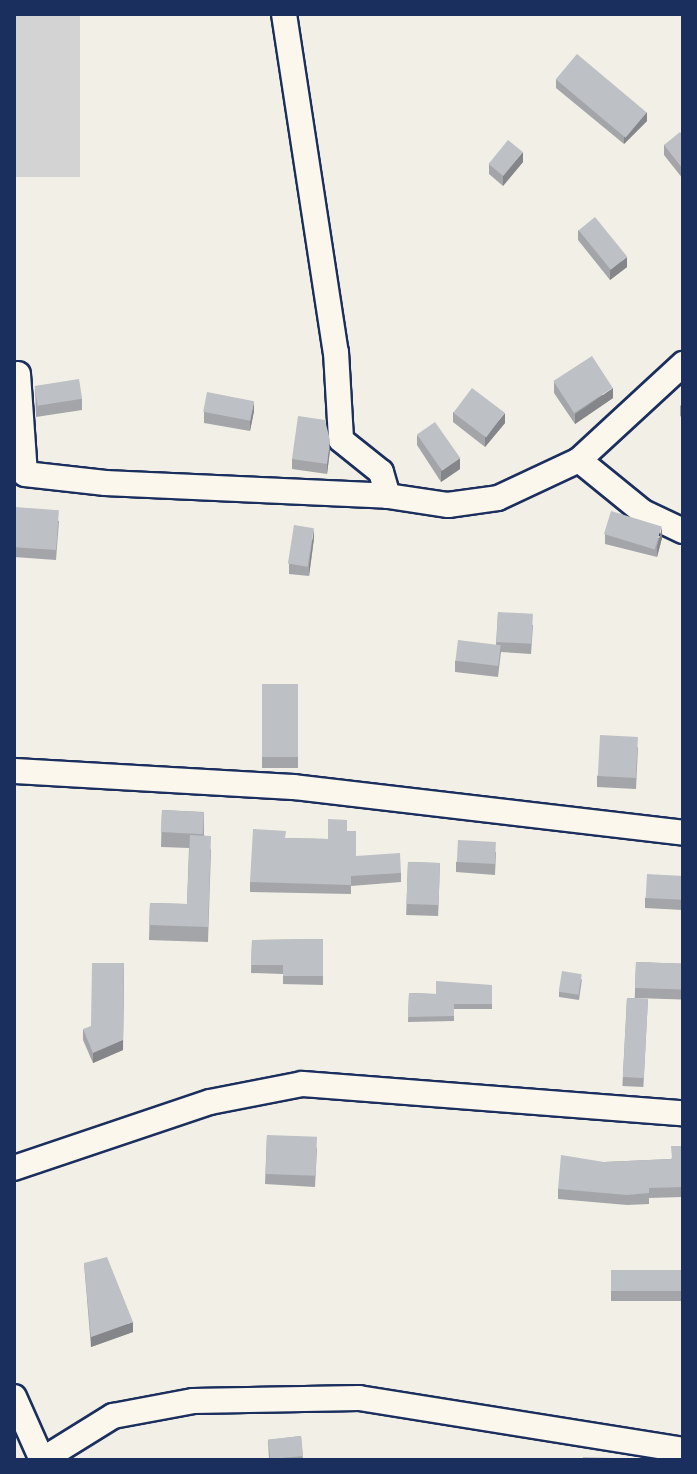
<!DOCTYPE html>
<html>
<head>
<meta charset="utf-8">
<style>
  body { margin:0 }
  #map { position:relative; width:697px; height:1474px; overflow:hidden; background:#f2efe6; font-family:"Indie Flower",sans-serif }
  div>[style] { position:absolute }
  .green>* { inset:0; background:#d2d3d2; transform-origin:0 0 }
  .roads { filter:drop-shadow(2px 0 #1b2f5e) drop-shadow(-2px 0 #1b2f5e) drop-shadow(0 2px #1b2f5e) drop-shadow(0 -2px #1b2f5e) }
  .minor>* { height:24px; margin:-12px; padding:0 12px; transform-origin:12px; border-radius:12px; background:#fbf7ec }
  .wall>* { inset:0; background:#a3a5a9; transform-origin:0 0 }
  .shaded-wall>* { inset:0; background:#848689 }
  .building>* { inset:0; background:#bdc0c4; transform-origin:0 0 }
  span { translate:-50% -50%; white-space:nowrap; text-align:center; line-height:1.15; -webkit-text-stroke:6px #fbf7ec; paint-order:stroke }
  .frame { position:absolute; inset:0; border:16px solid #1b2f5e; pointer-events:none }
</style>
</head>
<body>
<div id="map">
  <div class="green">
    <i style="left:14px;top:14px;width:66px;height:163px"></i>
  </div>
  <div class="roads">
    <div class="minor">
      <i style="left:284px;top:14px;width:342px;rotate:81.3deg"></i>
      <i style="left:336px;top:352px;width:88px;rotate:86.7deg"></i>
      <i style="left:341px;top:440px;width:51px;rotate:38.7deg"></i>
      <i style="left:381px;top:472px;width:25px;rotate:74deg"></i>
      <i style="left:18px;top:374px;width:100px;rotate:86deg"></i>
      <i style="left:25px;top:474px;width:81px;rotate:6.4deg"></i>
      <i style="left:105px;top:483px;width:283px;rotate:2.6deg"></i>
      <i style="left:388px;top:496px;width:61px;rotate:8.5deg"></i>
      <i style="left:448px;top:505px;width:50px;rotate:-8deg"></i>
      <i style="left:498px;top:498px;width:89px;rotate:-25.1deg"></i>
      <i style="left:579px;top:460px;width:142px;rotate:-42.7deg"></i>
      <i style="left:579px;top:460px;width:82px;rotate:39.1deg"></i>
      <i style="left:643px;top:512px;width:44px;rotate:25.4deg"></i>
      <i style="left:14px;top:771px;width:280px;rotate:3.3deg"></i>
      <i style="left:294px;top:787px;width:392px;rotate:6.7deg"></i>
      <i style="left:14px;top:1168px;width:207px;rotate:-18.6deg"></i>
      <i style="left:210px;top:1102px;width:94px;rotate:-11.1deg"></i>
      <i style="left:302px;top:1084px;width:382px;rotate:4.4deg"></i>
      <i style="left:14px;top:1397px;width:69px;rotate:66deg"></i>
      <i style="left:42px;top:1460px;width:84px;rotate:-31.8deg"></i>
      <i style="left:113px;top:1416px;width:81px;rotate:-10.6deg"></i>
      <i style="left:193px;top:1401px;width:166px;rotate:-1deg"></i>
      <i style="left:359px;top:1398px;width:328px;rotate:9.1deg"></i>
    </div>
  </div>
  <div class="wall">
    <i style="clip-path:polygon(556px 79px,647px 121px,624px 144px,556px 88px)"></i>
    <i style="clip-path:polygon(683px 136px,683px 179px,664px 155px,664px 145px)"></i>
    <i style="clip-path:polygon(523px 162px,503px 186px,489px 174px,489px 164px)"></i>
    <i style="clip-path:polygon(578px 230px,627px 267px,610px 280px,578px 240px)"></i>
    <i style="clip-path:polygon(554px 382px,613px 398px,575px 424px,554px 393px)"></i>
    <i style="clip-path:polygon(35px 387px,82px 399px,82px 410px,36px 417px)"></i>
    <i style="clip-path:polygon(683px 403px,683px 418px,680px 416px,680px 406px)"></i>
    <i style="clip-path:polygon(254px 411px,250px 431px,204px 423px,204px 412px)"></i>
    <i style="clip-path:polygon(453px 412px,505px 423px,485px 447px,453px 422px)"></i>
    <i style="clip-path:polygon(417px 435px,460px 469px,441px 482px,417px 445px)"></i>
    <i style="clip-path:polygon(330px 450px,327px 474px,292px 469px,292px 459px)"></i>
    <i style="clip-path:polygon(14px 507px,59px 521px,56px 560px,14px 557px)"></i>
    <i style="clip-path:polygon(605px 534px,662px 538px,657px 557px,605px 544px)"></i>
    <i style="clip-path:polygon(314px 538px,309px 576px,289px 574px,289px 564px)"></i>
    <i style="clip-path:polygon(498px 612px,533px 625px,531px 654px,501px 652px,498px 677px,455px 672px,455px 661px,496px 645px)"></i>
    <i style="left:262px;top:684px;width:36px;height:84px"></i>
    <i style="clip-path:polygon(638px 747px,636px 789px,597px 787px,597px 776px)"></i>
    <i style="clip-path:polygon(162px 810px,204px 812px,204px 835px,211px 850px,208px 942px,149px 940px,150px 903px,187px 904px,189px 848px,161px 847px)"></i>
    <i style="clip-path:polygon(347px 831px,356px 856px,401px 873px,401px 882px,351px 886px,351px 894px,250px 892px,250px 882px,285px 838px,328px 839px)"></i>
    <i style="clip-path:polygon(496px 852px,495px 875px,456px 872px,456px 862px)"></i>
    <i style="left:408px;top:862px;width:32px;height:53px;rotate:2deg"></i>
    <i style="clip-path:polygon(683px 876px,683px 910px,645px 908px,645px 898px)"></i>
    <i style="clip-path:polygon(323px 939px,323px 985px,283px 984px,283px 974px,251px 973px,252px 940px)"></i>
    <i style="left:636px;top:962px;width:47px;height:36px;rotate:2deg"></i>
    <i style="clip-path:polygon(582px 979px,579px 1000px,559px 997px,559px 992px)"></i>
    <i style="clip-path:polygon(492px 985px,492px 1009px,454px 1009px,454px 1021px,408px 1022px,409px 993px,436px 994px)"></i>
    <i style="left:627px;top:998px;width:21px;height:88px;rotate:3deg"></i>
    <i style="clip-path:polygon(83px 1029px,123px 1050px,93px 1063px,83px 1040px)"></i>
    <i style="clip-path:polygon(267px 1135px,317px 1148px,315px 1187px,265px 1184px)"></i>
    <i style="clip-path:polygon(683px 1146px,683px 1197px,649px 1198px,649px 1204px,627px 1205px,558px 1199px,558px 1189px,604px 1162px,671px 1159px)"></i>
    <i style="clip-path:polygon(84px 1263px,133px 1332px,91px 1347px)"></i>
    <i style="left:611px;top:1270px;width:72px;height:31px"></i>
    <i style="clip-path:polygon(301px 1436px,303px 1460px,269px 1460px,268px 1440px)"></i>
  </div>
  <div class="shaded-wall">
    <i style="clip-path:polygon(647px 112px,647px 121px,624px 144px,624px 135px)"></i>
    <i style="clip-path:polygon(523px 152px,523px 162px,503px 186px,503px 175px)"></i>
    <i style="clip-path:polygon(627px 257px,627px 267px,610px 280px,610px 270px)"></i>
    <i style="clip-path:polygon(613px 388px,613px 398px,575px 424px,575px 414px)"></i>
    <i style="clip-path:polygon(254px 401px,254px 411px,250px 431px,250px 421px)"></i>
    <i style="clip-path:polygon(505px 413px,505px 423px,485px 447px,485px 437px)"></i>
    <i style="clip-path:polygon(330px 440px,330px 450px,327px 474px,327px 464px)"></i>
    <i style="clip-path:polygon(460px 458px,460px 469px,441px 482px,441px 471px)"></i>
    <i style="clip-path:polygon(662px 527px,662px 538px,657px 557px,657px 547px)"></i>
    <i style="clip-path:polygon(314px 528px,314px 538px,309px 576px,309px 566px)"></i>
    <i style="clip-path:polygon(124px 963px,123px 1050px,93px 1063px,93px 1053px)"></i>
    <i style="clip-path:polygon(133px 1322px,133px 1332px,91px 1347px,91px 1337px)"></i>
  </div>
  <div class="building">
    <i style="left:577px;top:54px;width:91px;height:33px;rotate:40deg"></i>
    <i style="clip-path:polygon(680px 132px,683px 136px,683px 169px,664px 145px)"></i>
    <i style="left:508px;top:140px;width:19px;height:31px;rotate:39deg"></i>
    <i style="left:595px;top:217px;width:51px;height:21px;rotate:51deg"></i>
    <i style="left:592px;top:356px;width:38px;height:46px;rotate:57deg"></i>
    <i style="left:79px;top:379px;width:20px;height:45px;rotate:81deg"></i>
    <i style="left:472px;top:388px;width:41px;height:31px;rotate:37deg"></i>
    <i style="left:207px;top:392px;width:48px;height:20px;rotate:11deg"></i>
    <i style="clip-path:polygon(298px 416px,325px 420px,330px 440px,327px 464px,292px 459px)"></i>
    <i style="left:435px;top:422px;width:44px;height:22px;rotate:55deg"></i>
    <i style="left:14px;top:507px;width:45px;height:40px;rotate:4deg"></i>
    <i style="left:611px;top:511px;width:53px;height:24px;rotate:17deg"></i>
    <i style="left:294px;top:525px;width:20px;height:39px;rotate:9deg"></i>
    <i style="left:498px;top:612px;width:35px;height:30px;rotate:3deg"></i>
    <i style="left:458px;top:640px;width:43px;height:21px;rotate:7deg"></i>
    <i style="left:262px;top:684px;width:36px;height:73px"></i>
    <i style="left:600px;top:735px;width:38px;height:41px;rotate:3deg"></i>
    <i style="left:162px;top:810px;width:42px;height:22px;rotate:3deg"></i>
    <i style="clip-path:polygon(328px 819px,347px 820px,347px 831px,356px 831px,356px 856px,400px 853px,401px 873px,351px 876px,351px 885px,250px 882px,253px 829px,286px 831px,285px 838px,328px 839px)"></i>
    <i style="clip-path:polygon(190px 835px,211px 836px,208px 927px,149px 925px,150px 903px,187px 904px)"></i>
    <i style="left:458px;top:840px;width:38px;height:22px;rotate:3deg"></i>
    <i style="left:408px;top:862px;width:32px;height:42px;rotate:2deg"></i>
    <i style="left:647px;top:874px;width:36px;height:24px;rotate:3deg"></i>
    <i style="clip-path:polygon(323px 939px,323px 976px,283px 976px,283px 965px,251px 965px,252px 940px)"></i>
    <i style="left:636px;top:962px;width:47px;height:26px;rotate:2deg"></i>
    <i style="clip-path:polygon(92px 963px,124px 963px,123px 1040px,93px 1053px,83px 1029px,91px 1026px)"></i>
    <i style="left:562px;top:971px;width:20px;height:21px;rotate:9deg"></i>
    <i style="clip-path:polygon(436px 981px,492px 985px,492px 1004px,454px 1004px,454px 1016px,408px 1017px,409px 993px,436px 994px)"></i>
    <i style="left:627px;top:998px;width:21px;height:79px;rotate:3deg"></i>
    <i style="left:267px;top:1135px;width:50px;height:39px;rotate:2deg"></i>
    <i style="clip-path:polygon(671px 1146px,683px 1146px,683px 1187px,649px 1188px,649px 1193px,627px 1195px,558px 1189px,561px 1155px,604px 1162px,672px 1159px)"></i>
    <i style="clip-path:polygon(107px 1257px,133px 1322px,91px 1337px,84px 1263px)"></i>
    <i style="left:611px;top:1270px;width:72px;height:21px"></i>
    <i style="left:301px;top:1436px;width:20px;height:33px;rotate:84deg"></i>
    <i style="clip-path:polygon(583px 1457px,615px 1458px,615px 1460px,583px 1460px)"></i>
  </div>
  <div class="frame"></div>
</div>
</body>
</html>
